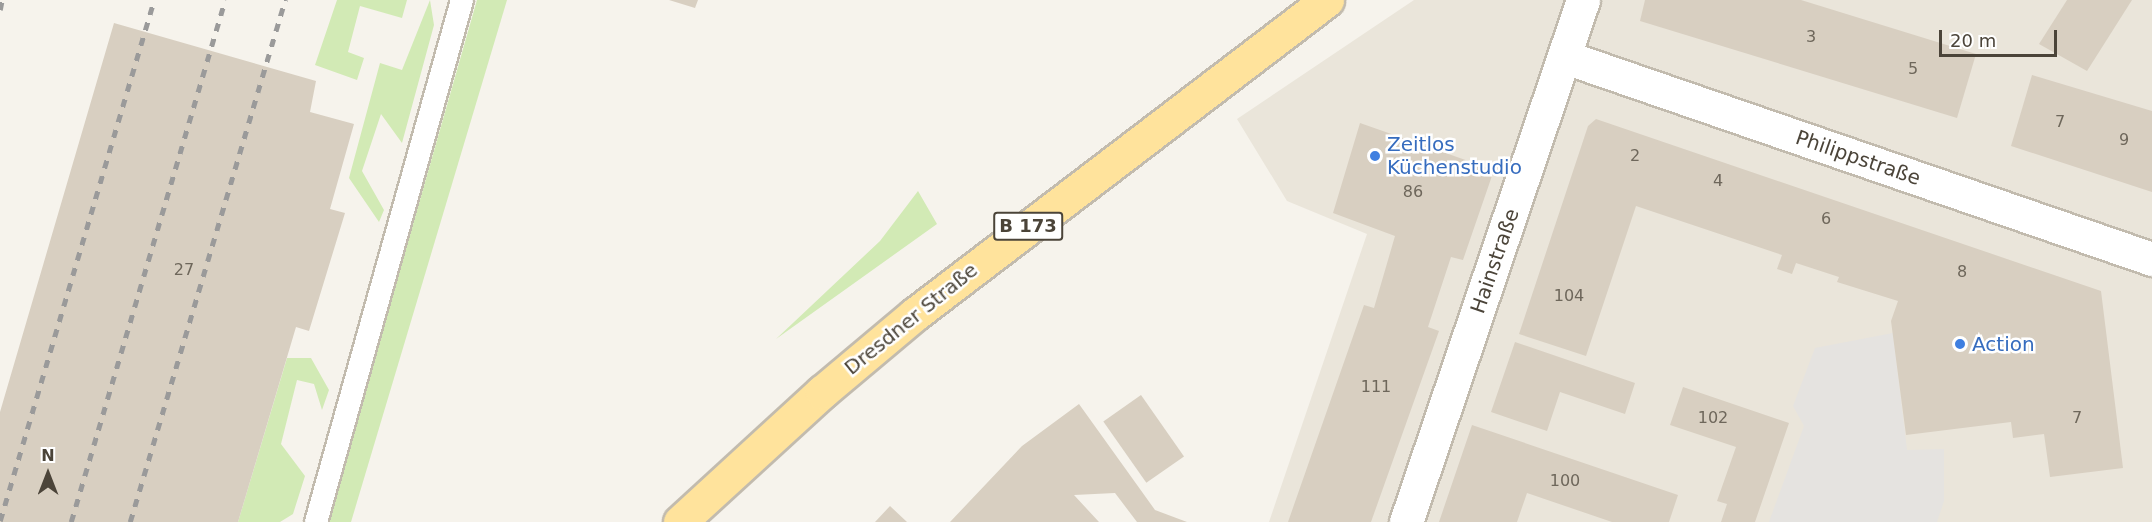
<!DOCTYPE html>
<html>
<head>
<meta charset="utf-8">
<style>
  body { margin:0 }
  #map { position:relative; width:2152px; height:522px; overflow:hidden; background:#f6f3ec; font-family:"DejaVu Sans",sans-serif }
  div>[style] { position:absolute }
  .residential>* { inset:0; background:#eae5da }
  .green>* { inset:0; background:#d2eab5 }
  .parking>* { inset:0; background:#e5e3e0 }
  .building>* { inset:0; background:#d8cfc1; transform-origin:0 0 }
  .roads { filter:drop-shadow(2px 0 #c2bbae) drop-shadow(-2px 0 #c2bbae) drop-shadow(0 2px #c2bbae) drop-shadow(0 -2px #c2bbae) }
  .service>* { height:22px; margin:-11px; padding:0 11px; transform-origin:11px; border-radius:11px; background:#fff }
  .minor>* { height:33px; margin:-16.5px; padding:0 16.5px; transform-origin:16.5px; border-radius:16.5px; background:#fff }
  .tertiary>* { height:33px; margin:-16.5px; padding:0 16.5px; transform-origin:16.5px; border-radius:16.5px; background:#fff }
  .primary>* { height:33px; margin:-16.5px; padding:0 16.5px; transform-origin:16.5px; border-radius:16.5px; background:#ffe39c }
  .rail>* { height:4.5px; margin-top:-2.25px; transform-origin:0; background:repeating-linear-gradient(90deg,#9a9a9a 0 8px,transparent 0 16px) }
  .dots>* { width:16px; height:16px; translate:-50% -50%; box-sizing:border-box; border:3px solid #fff; border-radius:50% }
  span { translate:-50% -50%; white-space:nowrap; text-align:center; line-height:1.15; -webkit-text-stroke:5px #fff; paint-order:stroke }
  .number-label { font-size:16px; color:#6e675b }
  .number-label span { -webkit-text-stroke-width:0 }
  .shield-label span { padding:2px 4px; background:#fff; border:2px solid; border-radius:4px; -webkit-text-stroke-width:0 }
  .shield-label { font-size:18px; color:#4b4439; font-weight:700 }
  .shop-label { font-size:20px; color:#366cbe }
  .left { translate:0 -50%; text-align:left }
  .street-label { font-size:20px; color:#4b4439 }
  .north { position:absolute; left:18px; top:444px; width:60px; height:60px; -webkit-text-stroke:4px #fff; paint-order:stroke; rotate:0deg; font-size:16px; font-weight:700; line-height:24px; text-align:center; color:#4b4439 }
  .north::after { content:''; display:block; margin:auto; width:21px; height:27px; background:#4b4439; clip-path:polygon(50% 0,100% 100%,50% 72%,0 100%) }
  .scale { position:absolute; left:1939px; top:30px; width:118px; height:27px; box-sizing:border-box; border:3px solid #4b4439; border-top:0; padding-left:8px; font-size:18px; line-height:21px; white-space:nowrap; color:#4b4439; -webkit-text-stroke:4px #fff; paint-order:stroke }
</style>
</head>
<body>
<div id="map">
  <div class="residential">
    <i style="clip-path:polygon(1414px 0,2152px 0,2152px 522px,1269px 522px,1367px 234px,1287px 201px,1237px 119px)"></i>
  </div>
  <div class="green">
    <i style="clip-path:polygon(337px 0,407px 0,402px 18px,360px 6px,348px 52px,364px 58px,357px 80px,315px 65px)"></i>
    <i style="clip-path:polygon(430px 0,434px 25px,402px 143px,381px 114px,362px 171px,384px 210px,379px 222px,349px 178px,380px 63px,402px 70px)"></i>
    <i style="clip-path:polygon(477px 0,507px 0,351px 522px,328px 522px)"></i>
    <i style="clip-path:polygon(918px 191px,937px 224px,776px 339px,880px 241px)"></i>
    <i style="clip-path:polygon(287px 358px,311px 358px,329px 390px,322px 410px,314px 384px,297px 380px,281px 444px,305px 476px,293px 514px,280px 522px,238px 522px)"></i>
  </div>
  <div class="parking">
    <i style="clip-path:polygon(1893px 333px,1907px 450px,1944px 449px,1944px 501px,1937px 522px,1769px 522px,1804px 426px,1793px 406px,1815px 348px)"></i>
  </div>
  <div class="building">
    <i style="clip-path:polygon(669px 0,698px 0,695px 8px)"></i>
    <i style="clip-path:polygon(1645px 0,1801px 0,1976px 54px,1957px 118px,1640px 21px)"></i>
    <i style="clip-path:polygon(2067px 0,2132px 0,2087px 71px,2039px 44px)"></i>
    <i style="clip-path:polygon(114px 23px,316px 81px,310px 112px,354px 124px,330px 209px,345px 213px,309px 331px,296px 327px,238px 522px,0 522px,0 412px)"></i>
    <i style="clip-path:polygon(2032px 75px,2152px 111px,2152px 192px,2011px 146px)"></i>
    <i style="clip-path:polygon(1596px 119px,2101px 291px,2123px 468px,2050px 477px,2044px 434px,2013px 438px,2011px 422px,1906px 435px,1891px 321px,1898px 301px,1837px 282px,1839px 277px,1796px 263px,1792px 274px,1777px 269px,1782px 255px,1636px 206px,1586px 356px,1519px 334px,1588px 126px)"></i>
    <i style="clip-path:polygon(1360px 123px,1494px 170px,1463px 260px,1451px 257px,1428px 327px,1439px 331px,1371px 522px,1288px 522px,1364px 305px,1374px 308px,1395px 236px,1333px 213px)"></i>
    <i style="clip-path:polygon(1515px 342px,1635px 383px,1625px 414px,1560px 392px,1547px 431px,1491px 412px)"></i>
    <i style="clip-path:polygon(1683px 387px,1789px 423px,1755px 522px,1721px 522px,1727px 504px,1717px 501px,1736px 447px,1670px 425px)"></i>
    <i style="left:1141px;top:395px;width:75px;height:46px;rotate:55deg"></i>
    <i style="clip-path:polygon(1079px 404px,1155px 510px,1187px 522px,1137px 522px,1115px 493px,1074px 495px,1099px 522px,950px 522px,1022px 446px)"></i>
    <i style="clip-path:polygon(1472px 425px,1678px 495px,1669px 522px,1612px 522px,1527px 493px,1517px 522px,1439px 522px)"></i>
    <i style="clip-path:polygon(890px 506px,907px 522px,875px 522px)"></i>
  </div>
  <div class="roads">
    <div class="service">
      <i style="left:316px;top:522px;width:542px;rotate:-74.37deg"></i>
    </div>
    <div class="minor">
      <i style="left:1565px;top:57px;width:621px;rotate:18.99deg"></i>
    </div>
    <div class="tertiary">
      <i style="left:1406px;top:522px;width:551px;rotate:-71.27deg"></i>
    </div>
    <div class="primary">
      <i style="left:680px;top:522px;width:193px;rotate:-42.5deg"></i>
      <i style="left:822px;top:392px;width:121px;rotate:-40deg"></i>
      <i style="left:915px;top:314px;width:518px;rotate:-37.31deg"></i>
    </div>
  </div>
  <div class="rail">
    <i style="left:0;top:10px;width:10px;rotate:-79deg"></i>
    <i style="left:0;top:521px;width:543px;rotate:-73.53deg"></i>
    <i style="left:71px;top:522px;width:544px;rotate:-73.56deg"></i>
    <i style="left:130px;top:522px;width:545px;rotate:-73.46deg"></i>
  </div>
  <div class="dots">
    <i style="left:1375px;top:156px;background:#3f7fe0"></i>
    <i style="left:1960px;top:344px;background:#3f7fe0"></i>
  </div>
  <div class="number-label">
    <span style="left:1811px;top:37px">3</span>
    <span style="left:1913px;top:69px">5</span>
    <span style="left:2060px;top:122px">7</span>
    <span style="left:2124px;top:140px">9</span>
    <span style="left:1635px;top:156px">2</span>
    <span style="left:1718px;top:181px">4</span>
    <span style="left:1413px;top:192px">86</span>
    <span style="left:1826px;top:219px">6</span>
    <span style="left:184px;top:270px">27</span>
    <span style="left:1962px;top:272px">8</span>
    <span style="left:1569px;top:296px">104</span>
    <span style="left:1376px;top:387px">111</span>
    <span style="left:1713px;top:418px">102</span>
    <span style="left:2077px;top:418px">7</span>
    <span style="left:1565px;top:481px">100</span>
  </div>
  <div class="shield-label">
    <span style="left:1028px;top:226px">B 173</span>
  </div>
  <div class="shop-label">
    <span class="left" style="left:1387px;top:156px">Zeitlos<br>Küchenstudio</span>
    <span class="left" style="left:1972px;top:344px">Action</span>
  </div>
  <div class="street-label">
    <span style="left:1858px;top:158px;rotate:19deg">Philippstraße</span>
    <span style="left:1495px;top:261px;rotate:-71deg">Hainstraße</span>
    <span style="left:911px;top:319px;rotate:-39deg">Dresdner Straße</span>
  </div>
  <div class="north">N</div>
  <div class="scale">20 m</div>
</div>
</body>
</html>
